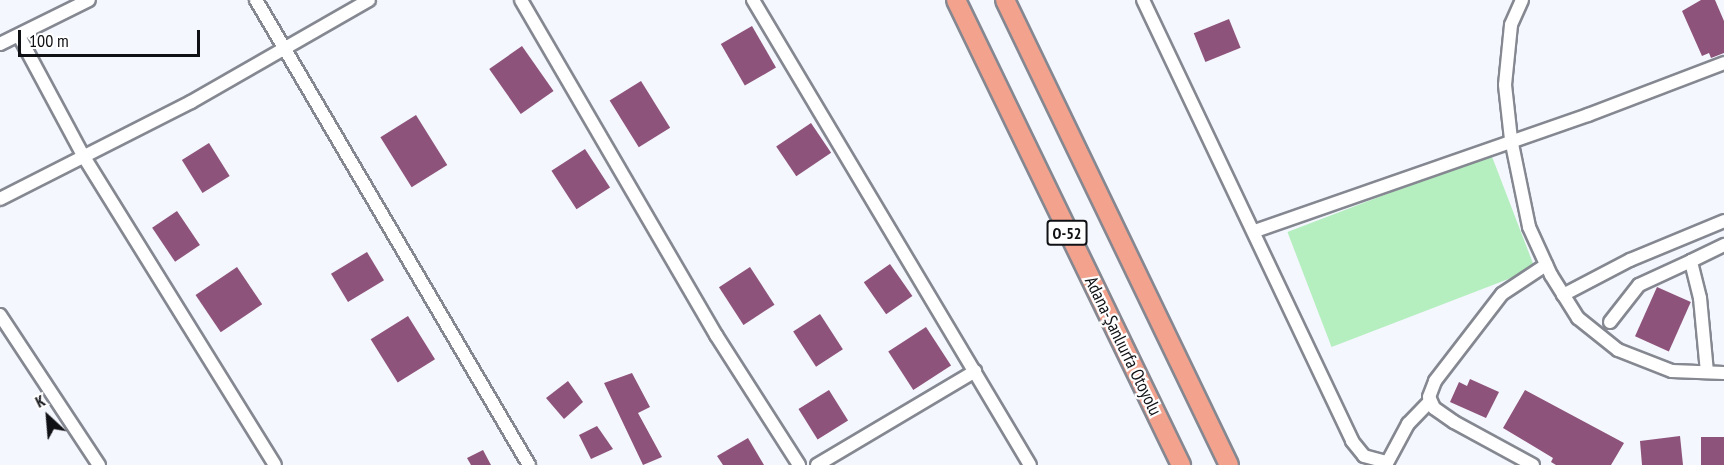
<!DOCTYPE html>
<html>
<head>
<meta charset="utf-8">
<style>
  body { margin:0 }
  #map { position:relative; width:1724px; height:465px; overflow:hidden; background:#f4f7fe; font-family:"PT Sans Narrow",sans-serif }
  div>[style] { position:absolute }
  .green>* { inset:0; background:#b5eebf; transform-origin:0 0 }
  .building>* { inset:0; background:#8e537a; transform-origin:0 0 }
  .roads { filter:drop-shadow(2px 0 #858891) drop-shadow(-2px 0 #858891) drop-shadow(0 2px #858891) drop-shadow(0 -2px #858891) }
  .minor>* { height:12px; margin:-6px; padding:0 6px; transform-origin:6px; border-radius:6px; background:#fff }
  .highway>* { height:18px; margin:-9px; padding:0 9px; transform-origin:9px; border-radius:9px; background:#f3a28e }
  span { translate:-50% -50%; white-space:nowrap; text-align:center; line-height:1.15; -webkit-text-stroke:4.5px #fff; paint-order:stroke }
  .shield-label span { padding:2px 4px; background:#fff; border:2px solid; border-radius:4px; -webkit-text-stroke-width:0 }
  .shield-label { font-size:16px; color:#101115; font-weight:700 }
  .street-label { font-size:18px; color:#101115 }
  .north { position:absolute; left:18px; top:387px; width:60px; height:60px; -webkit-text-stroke:4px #fff; paint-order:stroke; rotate:334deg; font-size:16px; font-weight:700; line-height:24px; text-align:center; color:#101115 }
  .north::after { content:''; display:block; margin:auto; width:21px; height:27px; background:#101115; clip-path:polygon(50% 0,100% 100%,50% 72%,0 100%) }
  .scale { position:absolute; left:18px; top:30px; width:182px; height:27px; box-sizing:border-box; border:3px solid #101115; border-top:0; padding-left:8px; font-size:18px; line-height:21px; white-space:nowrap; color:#101115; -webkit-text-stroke:4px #fff; paint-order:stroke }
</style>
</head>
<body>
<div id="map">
  <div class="green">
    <i style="left:1491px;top:154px;width:123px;height:218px;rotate:69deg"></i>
  </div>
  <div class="building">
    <i style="clip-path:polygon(1701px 0,1715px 0,1724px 21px,1724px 53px,1711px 58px,1709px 53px,1702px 56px,1682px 11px)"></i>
    <i style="left:1229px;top:19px;width:31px;height:38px;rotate:68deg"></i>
    <i style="left:752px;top:26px;width:48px;height:36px;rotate:60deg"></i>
    <i style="left:522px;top:46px;width:55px;height:40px;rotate:55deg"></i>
    <i style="left:641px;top:81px;width:55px;height:37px;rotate:58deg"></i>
    <i style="left:416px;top:115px;width:59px;height:42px;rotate:58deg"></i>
    <i style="left:811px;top:123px;width:36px;height:42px;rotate:56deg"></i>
    <i style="left:209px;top:143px;width:39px;height:32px;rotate:58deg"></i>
    <i style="left:585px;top:149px;width:46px;height:40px;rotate:57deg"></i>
    <i style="left:177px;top:211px;width:41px;height:30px;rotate:56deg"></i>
    <i style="left:367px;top:252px;width:33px;height:42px;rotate:59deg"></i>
    <i style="left:890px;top:264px;width:39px;height:32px;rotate:55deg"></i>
    <i style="left:237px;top:267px;width:45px;height:50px;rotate:56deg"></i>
    <i style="left:750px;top:267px;width:45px;height:37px;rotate:57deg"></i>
    <i style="left:1657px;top:287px;width:37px;height:54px;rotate:24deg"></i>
    <i style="left:820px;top:314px;width:42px;height:32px;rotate:57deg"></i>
    <i style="left:408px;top:316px;width:51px;height:44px;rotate:58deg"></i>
    <i style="left:926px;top:327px;width:46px;height:45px;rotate:57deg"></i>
    <i style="clip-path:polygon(632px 373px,650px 407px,638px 413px,662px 457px,643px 465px,604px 383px)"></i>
    <i style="clip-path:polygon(1470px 379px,1499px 392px,1486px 418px,1450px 402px,1459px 382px,1467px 386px)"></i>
    <i style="clip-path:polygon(568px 381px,583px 402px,564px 419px,546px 398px)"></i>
    <i style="left:829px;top:390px;width:36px;height:36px;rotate:58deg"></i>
    <i style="clip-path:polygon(1525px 390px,1624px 443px,1611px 465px,1556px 465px,1551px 462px,1553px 458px,1503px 428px)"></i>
    <i style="clip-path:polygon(597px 426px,613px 449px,591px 459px,579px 435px)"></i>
    <i style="clip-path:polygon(1680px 436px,1683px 465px,1642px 465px,1640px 441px)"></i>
    <i style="left:1724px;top:437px;width:28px;height:23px;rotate:90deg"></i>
    <i style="clip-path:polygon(748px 438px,764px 465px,723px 465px,717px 456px)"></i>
    <i style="clip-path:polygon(483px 450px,491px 465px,471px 465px,467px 458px)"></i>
  </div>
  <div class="roads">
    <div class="minor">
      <i style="left:256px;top:0;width:539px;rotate:59.58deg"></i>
      <i style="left:521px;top:0;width:388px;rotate:59.8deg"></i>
      <i style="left:716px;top:335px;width:154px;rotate:57.4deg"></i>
      <i style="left:753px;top:0;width:541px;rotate:59.22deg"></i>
      <i style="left:1143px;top:0;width:488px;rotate:64.6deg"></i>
      <i style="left:1352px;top:441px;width:19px;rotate:51deg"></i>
      <i style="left:1364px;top:456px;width:24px;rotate:15deg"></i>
      <i style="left:1522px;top:0;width:27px;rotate:114deg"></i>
      <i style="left:1511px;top:25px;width:60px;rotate:95.7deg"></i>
      <i style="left:1505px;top:85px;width:54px;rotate:83.7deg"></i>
      <i style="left:1511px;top:139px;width:90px;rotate:78.4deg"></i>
      <i style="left:1529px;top:227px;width:53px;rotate:65.4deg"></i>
      <i style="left:1551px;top:275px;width:51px;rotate:57.9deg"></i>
      <i style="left:1578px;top:318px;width:51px;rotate:38.7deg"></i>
      <i style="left:1618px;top:350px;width:58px;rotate:21.3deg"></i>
      <i style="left:1672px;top:371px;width:52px;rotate:2.2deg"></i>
      <i style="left:19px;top:36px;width:137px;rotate:61.8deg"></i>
      <i style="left:84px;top:157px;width:362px;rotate:58.2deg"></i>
      <i style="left:0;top:44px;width:99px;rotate:-26.3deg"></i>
      <i style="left:0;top:199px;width:214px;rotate:-26.9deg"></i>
      <i style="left:191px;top:102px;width:205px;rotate:-29.8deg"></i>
      <i style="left:1255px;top:231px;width:353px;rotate:-19.2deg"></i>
      <i style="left:1588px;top:115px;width:146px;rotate:-20.9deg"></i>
      <i style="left:1563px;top:295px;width:76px;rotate:-27.6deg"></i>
      <i style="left:1630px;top:260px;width:102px;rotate:-22.5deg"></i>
      <i style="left:0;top:315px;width:180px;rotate:56.6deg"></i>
      <i style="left:1610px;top:322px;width:47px;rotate:-51.9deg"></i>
      <i style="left:1639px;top:285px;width:57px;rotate:-24.8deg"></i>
      <i style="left:1707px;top:372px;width:74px;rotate:-95.4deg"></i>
      <i style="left:1700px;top:298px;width:38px;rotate:-104deg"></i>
      <i style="left:1691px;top:261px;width:37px;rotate:-26deg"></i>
      <i style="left:817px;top:465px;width:184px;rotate:-30.7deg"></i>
      <i style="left:1386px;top:465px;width:47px;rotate:-61.8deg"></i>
      <i style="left:1408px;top:424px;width:32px;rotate:-46deg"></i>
      <i style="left:1533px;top:465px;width:90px;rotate:-151.4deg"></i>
      <i style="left:1454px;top:422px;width:24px;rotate:-145deg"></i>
      <i style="left:1434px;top:408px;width:12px;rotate:-114deg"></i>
      <i style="left:1429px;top:397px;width:17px;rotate:-69deg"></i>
      <i style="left:1435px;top:381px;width:110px;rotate:-52.4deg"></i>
      <i style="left:1502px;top:294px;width:53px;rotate:-33.4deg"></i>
    </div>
    <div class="highway">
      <i style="left:956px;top:0;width:517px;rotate:64.18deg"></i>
      <i style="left:1005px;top:0;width:516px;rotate:64.28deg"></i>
    </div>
  </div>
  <div class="shield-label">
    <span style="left:1067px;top:233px">O-52</span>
  </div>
  <div class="street-label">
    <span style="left:1123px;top:346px;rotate:64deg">Adana-Şanlıurfa Otoyolu</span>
  </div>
  <div class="north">K</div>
  <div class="scale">100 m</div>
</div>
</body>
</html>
